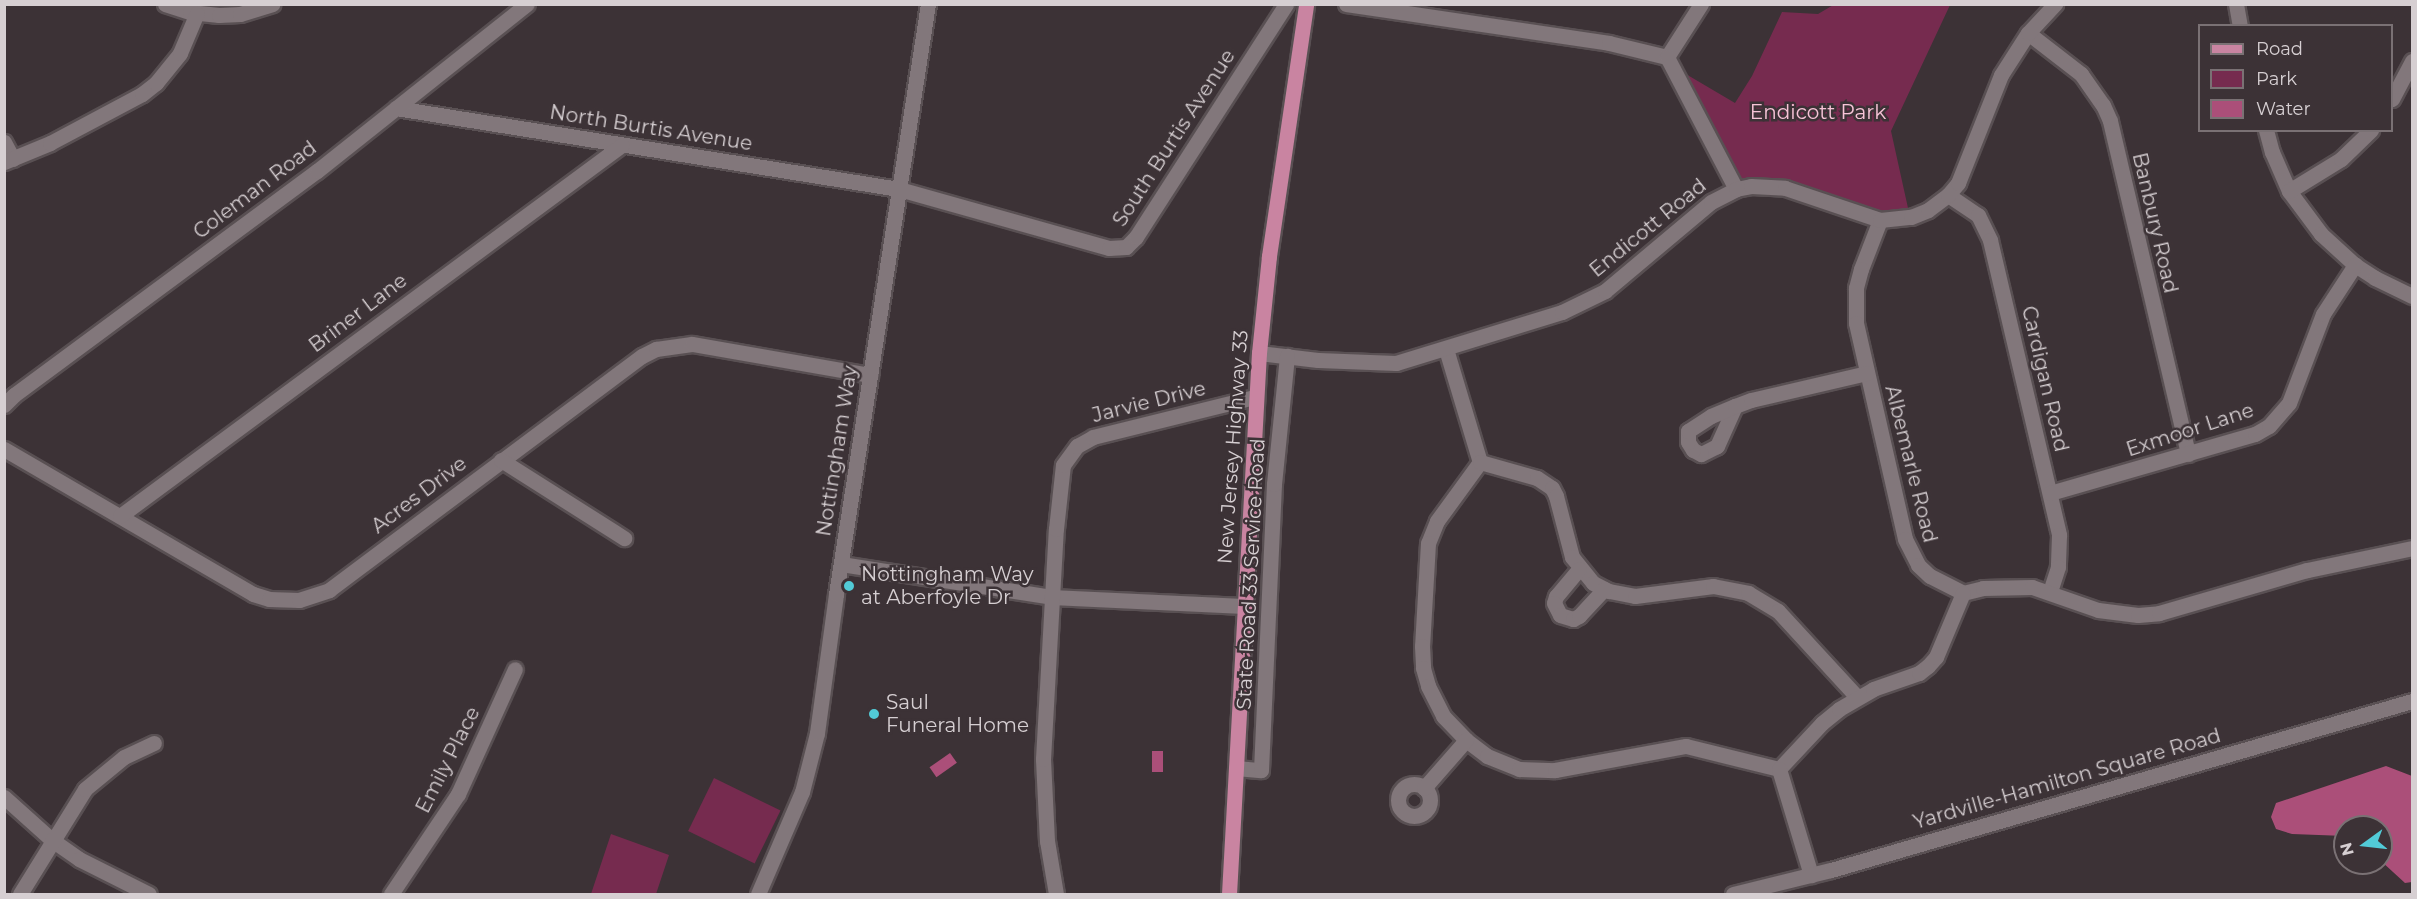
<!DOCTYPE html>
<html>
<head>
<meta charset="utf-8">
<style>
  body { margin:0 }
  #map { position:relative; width:2417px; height:899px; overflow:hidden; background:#3c3236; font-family:Montserrat,sans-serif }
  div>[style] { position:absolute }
  .green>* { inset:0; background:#762b4f; transform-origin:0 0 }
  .water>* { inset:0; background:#ab4f79; transform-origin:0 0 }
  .roads { filter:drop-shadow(2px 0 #595053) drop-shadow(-2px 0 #595053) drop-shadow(0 2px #595053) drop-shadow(0 -2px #595053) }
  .minor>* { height:15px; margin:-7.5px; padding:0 7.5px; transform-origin:7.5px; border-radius:7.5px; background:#82777b }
  .minor>.ring { margin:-7.5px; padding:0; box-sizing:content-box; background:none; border:15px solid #82777b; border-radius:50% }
  .major>* { height:15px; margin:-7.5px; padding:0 7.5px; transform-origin:7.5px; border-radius:7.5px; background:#c984a1 }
  .dots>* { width:16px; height:16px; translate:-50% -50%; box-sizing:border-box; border:3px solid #3c3236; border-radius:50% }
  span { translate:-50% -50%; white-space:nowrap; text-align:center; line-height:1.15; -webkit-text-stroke:5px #3c3236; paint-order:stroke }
  .park-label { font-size:20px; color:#f7c3d7 }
  .street-label { font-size:20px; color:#d6cfd2 }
  .poi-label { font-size:20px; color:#d6cfd2 }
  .left { translate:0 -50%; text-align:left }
  .frame { position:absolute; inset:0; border:6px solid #d6cfd2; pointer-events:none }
  .legend { position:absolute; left:2198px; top:24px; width:195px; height:108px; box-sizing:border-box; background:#3c3236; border:2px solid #7a7174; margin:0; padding:8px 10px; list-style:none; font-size:18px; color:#d6cfd2 }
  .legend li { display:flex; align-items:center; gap:12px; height:30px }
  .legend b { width:30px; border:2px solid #7a7174 }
  .north { position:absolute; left:2333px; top:815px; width:60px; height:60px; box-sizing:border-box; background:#3c3236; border:2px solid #7a7174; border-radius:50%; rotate:255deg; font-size:16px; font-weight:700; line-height:24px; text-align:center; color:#d6cfd2 }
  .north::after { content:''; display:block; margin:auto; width:21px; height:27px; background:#52cbd7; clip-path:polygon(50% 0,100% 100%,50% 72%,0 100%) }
</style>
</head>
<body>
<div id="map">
  <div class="green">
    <i style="clip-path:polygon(1835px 4px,1950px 5px,1891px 131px,1908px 208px,1877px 213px,1782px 180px,1743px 181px,1679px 70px,1735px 103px,1752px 76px,1782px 12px,1818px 14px)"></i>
    <i style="left:714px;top:778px;width:74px;height:59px;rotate:26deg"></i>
    <i style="clip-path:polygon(611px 834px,669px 855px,656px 894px,591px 894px)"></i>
  </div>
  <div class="water">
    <i style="left:1152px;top:751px;width:11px;height:21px"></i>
    <i style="left:950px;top:753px;width:12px;height:25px;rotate:55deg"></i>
    <i style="clip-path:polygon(2386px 766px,2412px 776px,2412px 882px,2405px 883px,2381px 861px,2381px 827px,2345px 827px,2345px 836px,2292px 834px,2276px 829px,2271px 817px,2276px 803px)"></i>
  </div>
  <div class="roads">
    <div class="minor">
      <i style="left:165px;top:4px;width:26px;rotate:18deg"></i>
      <i style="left:190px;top:12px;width:29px;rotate:6deg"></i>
      <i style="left:219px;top:15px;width:21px;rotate:-3deg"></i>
      <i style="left:240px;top:14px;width:34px;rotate:-17deg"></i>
      <i style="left:1346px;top:4px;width:266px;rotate:8.4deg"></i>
      <i style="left:1609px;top:43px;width:60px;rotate:13.6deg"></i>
      <i style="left:1701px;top:4px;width:63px;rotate:122.7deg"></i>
      <i style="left:1667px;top:57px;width:149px;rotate:62.4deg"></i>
      <i style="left:2236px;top:4px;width:22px;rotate:80deg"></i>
      <i style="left:2028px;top:33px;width:67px;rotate:37.7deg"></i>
      <i style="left:2081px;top:74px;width:38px;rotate:55deg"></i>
      <i style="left:2103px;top:105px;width:17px;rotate:66deg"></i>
      <i style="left:2110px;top:121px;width:342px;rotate:76.8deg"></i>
      <i style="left:2392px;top:99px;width:43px;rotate:-62.2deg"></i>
      <i style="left:396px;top:108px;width:509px;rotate:9.15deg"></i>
      <i style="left:899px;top:189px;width:218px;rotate:15.7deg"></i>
      <i style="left:1109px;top:248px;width:17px;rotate:-3deg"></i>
      <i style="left:1126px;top:247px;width:14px;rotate:-45deg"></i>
      <i style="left:1136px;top:237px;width:277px;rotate:-57.2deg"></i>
      <i style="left:2266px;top:130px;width:23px;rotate:75deg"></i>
      <i style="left:2272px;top:152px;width:43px;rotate:66.4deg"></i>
      <i style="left:2289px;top:191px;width:54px;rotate:53.3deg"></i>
      <i style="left:2321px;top:234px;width:46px;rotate:42.4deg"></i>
      <i style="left:2355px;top:265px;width:24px;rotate:33deg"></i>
      <i style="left:2375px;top:278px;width:41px;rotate:25.9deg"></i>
      <i style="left:4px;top:142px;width:19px;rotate:62deg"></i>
      <i style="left:4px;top:162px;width:50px;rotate:-22.4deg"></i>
      <i style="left:50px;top:143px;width:104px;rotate:-28deg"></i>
      <i style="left:142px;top:94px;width:18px;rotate:-38deg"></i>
      <i style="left:156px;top:83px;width:38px;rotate:-51deg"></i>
      <i style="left:180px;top:53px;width:43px;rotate:-67deg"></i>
      <i style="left:2289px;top:191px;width:61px;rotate:-31.6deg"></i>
      <i style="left:2341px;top:159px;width:42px;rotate:-44deg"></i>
      <i style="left:1948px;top:195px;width:36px;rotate:34deg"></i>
      <i style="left:1978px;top:215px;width:28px;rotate:64deg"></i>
      <i style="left:1990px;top:240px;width:303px;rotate:76.8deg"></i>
      <i style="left:2059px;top:535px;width:32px;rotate:92deg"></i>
      <i style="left:2058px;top:567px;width:25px;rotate:108deg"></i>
      <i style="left:1880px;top:220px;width:53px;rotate:111.2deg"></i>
      <i style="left:1861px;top:269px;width:20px;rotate:105deg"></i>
      <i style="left:1856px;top:288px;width:35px;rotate:90deg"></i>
      <i style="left:1856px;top:323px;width:221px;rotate:77.2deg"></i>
      <i style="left:1905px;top:539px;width:29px;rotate:63deg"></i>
      <i style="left:1918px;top:565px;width:16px;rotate:43deg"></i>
      <i style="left:1930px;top:576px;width:37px;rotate:27deg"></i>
      <i style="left:1963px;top:593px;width:21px;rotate:-14deg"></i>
      <i style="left:1983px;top:588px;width:49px;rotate:-1.2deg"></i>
      <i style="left:2032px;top:587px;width:70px;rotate:19.2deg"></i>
      <i style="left:2098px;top:610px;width:40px;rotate:7.1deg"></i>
      <i style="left:2138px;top:615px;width:21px;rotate:-5deg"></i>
      <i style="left:2159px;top:613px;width:154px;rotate:-16.2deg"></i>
      <i style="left:2307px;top:570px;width:107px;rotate:-11.8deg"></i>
      <i style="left:1446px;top:349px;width:118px;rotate:73.3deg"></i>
      <i style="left:1480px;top:462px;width:73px;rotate:126.1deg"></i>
      <i style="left:1437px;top:521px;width:24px;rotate:112deg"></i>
      <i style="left:1428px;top:543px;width:103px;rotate:93.3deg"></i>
      <i style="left:1422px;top:646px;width:22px;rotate:87deg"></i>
      <i style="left:1423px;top:668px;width:19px;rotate:74deg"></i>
      <i style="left:1428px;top:686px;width:34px;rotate:63deg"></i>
      <i style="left:1443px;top:716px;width:33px;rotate:46deg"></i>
      <i style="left:1466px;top:740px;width:26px;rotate:37deg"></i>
      <i style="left:1487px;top:756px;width:35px;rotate:22deg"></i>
      <i style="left:1519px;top:769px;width:36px;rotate:2deg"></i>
      <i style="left:1555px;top:770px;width:133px;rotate:-10.4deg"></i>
      <i style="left:1686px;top:746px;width:96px;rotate:13.9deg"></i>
      <i style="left:1259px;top:353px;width:59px;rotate:6.8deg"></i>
      <i style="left:1318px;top:360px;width:78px;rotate:2.2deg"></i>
      <i style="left:1396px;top:363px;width:174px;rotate:-17.1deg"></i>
      <i style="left:1562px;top:312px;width:48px;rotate:-26deg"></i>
      <i style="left:1605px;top:291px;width:138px;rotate:-40deg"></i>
      <i style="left:1711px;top:202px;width:28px;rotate:-27deg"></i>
      <i style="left:1736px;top:189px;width:15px;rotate:-11deg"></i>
      <i style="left:1751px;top:186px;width:34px;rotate:3deg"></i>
      <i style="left:1785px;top:188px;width:100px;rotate:18.6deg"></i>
      <i style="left:1880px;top:220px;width:31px;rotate:-6deg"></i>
      <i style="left:1911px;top:217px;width:18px;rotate:-22deg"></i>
      <i style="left:1928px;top:210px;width:25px;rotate:-37deg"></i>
      <i style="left:1948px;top:195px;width:16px;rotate:-50deg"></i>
      <i style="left:1958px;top:183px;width:116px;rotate:-68.3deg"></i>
      <i style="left:2001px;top:75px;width:50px;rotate:-57.3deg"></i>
      <i style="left:2028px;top:33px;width:40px;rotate:-47deg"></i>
      <i style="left:4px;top:405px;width:14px;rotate:-45deg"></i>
      <i style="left:14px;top:395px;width:377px;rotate:-36.5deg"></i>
      <i style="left:317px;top:171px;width:268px;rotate:-38.5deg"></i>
      <i style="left:1735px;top:406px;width:44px;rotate:114.2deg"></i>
      <i style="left:1717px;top:446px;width:18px;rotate:153deg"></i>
      <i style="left:1701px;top:454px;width:9px;rotate:-153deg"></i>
      <i style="left:1693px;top:450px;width:9px;rotate:-122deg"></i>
      <i style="left:1688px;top:442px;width:11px;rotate:-90deg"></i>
      <i style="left:1688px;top:431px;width:27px;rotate:-33deg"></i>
      <i style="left:1711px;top:416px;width:26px;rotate:-23deg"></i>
      <i style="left:1735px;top:406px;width:17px;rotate:-21deg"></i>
      <i style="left:1751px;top:400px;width:119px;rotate:-13.1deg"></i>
      <i style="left:4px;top:449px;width:288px;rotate:30.2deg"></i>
      <i style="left:253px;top:594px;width:17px;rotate:17deg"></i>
      <i style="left:269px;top:599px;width:30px;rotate:2deg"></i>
      <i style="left:299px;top:600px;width:32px;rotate:-18deg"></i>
      <i style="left:329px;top:590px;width:391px;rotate:-36.8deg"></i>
      <i style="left:642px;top:356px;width:16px;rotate:-27deg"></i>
      <i style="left:656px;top:349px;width:36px;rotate:-8deg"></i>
      <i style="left:692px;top:344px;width:181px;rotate:9.9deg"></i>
      <i style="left:501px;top:460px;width:146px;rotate:32.4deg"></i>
      <i style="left:1480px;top:462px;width:59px;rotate:15.7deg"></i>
      <i style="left:1537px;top:478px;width:18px;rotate:34deg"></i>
      <i style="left:1552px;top:488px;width:9px;rotate:63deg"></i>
      <i style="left:1556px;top:496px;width:63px;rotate:75.3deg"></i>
      <i style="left:1572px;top:557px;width:33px;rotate:51deg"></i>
      <i style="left:1593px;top:583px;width:18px;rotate:27deg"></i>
      <i style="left:1609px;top:591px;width:26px;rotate:11deg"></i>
      <i style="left:1635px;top:596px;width:79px;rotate:-7.3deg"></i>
      <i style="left:1713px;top:586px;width:36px;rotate:11deg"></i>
      <i style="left:1748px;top:593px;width:35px;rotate:31deg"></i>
      <i style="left:1778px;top:611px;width:117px;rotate:47.4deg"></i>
      <i style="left:2050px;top:493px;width:213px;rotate:-16.1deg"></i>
      <i style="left:2255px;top:434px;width:16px;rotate:-30deg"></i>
      <i style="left:2269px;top:426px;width:30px;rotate:-49deg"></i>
      <i style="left:2289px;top:403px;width:95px;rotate:-69.1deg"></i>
      <i style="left:2323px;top:314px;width:59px;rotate:-56.9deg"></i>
      <i style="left:120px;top:516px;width:624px;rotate:-36.47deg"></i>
      <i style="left:841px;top:564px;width:213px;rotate:8.9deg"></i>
      <i style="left:1051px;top:597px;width:193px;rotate:2.7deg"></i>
      <i style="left:1579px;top:569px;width:35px;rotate:130deg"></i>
      <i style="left:1556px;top:596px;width:7px;rotate:106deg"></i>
      <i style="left:1554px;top:603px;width:13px;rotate:63deg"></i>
      <i style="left:1560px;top:615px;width:14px;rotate:17deg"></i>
      <i style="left:1573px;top:619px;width:7px;rotate:-27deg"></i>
      <i style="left:1579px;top:616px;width:37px;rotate:-47deg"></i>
      <i style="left:1236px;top:768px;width:25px;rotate:5deg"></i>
      <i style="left:1261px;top:770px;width:286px;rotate:-87.4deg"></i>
      <i style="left:1274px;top:484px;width:129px;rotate:-84.2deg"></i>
      <i style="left:1779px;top:769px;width:63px;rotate:-46.9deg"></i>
      <i style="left:1822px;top:723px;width:22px;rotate:-39deg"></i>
      <i style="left:1839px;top:709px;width:39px;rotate:-30deg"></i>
      <i style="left:1873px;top:689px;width:49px;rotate:-19.2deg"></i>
      <i style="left:1919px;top:673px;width:11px;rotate:-38deg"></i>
      <i style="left:1928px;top:666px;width:12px;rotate:-48deg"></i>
      <i style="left:1936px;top:657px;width:69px;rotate:-67.1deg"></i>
      <i style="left:1779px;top:769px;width:111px;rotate:73.2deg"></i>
      <i class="ring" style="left:1398px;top:784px;width:17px;height:17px"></i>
      <i style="left:1424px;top:788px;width:64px;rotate:-48.8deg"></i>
      <i style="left:4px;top:797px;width:64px;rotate:41.9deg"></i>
      <i style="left:52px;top:840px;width:33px;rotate:35deg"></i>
      <i style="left:79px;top:859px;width:78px;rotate:26.6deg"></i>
      <i style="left:20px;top:894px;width:123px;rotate:-58.2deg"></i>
      <i style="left:85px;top:789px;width:50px;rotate:-39.4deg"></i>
      <i style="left:124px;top:757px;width:33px;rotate:-25deg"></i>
      <i style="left:391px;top:894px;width:120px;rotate:-56.2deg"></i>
      <i style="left:458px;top:794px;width:137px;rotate:-65.5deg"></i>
      <i style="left:758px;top:894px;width:111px;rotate:-66.7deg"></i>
      <i style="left:802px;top:792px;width:61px;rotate:-75.7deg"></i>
      <i style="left:817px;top:733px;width:140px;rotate:-82.2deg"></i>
      <i style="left:836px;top:594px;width:597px;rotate:-81.14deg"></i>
      <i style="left:1056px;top:894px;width:54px;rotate:-99.6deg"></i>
      <i style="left:1047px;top:841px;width:82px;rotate:-92.8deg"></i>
      <i style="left:1043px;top:759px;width:230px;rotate:-86.8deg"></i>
      <i style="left:1056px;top:529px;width:64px;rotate:-83.8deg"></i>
      <i style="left:1063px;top:465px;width:24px;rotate:-54deg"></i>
      <i style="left:1077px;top:446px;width:18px;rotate:-29deg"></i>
      <i style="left:1093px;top:437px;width:167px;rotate:-13.9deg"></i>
      <i style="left:1733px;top:894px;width:101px;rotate:-13.8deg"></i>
      <i style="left:1831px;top:870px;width:605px;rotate:-16.22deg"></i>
    </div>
    <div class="major">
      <i style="left:1229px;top:894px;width:542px;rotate:-86.83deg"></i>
      <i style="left:1259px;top:353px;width:98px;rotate:-84.1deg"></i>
      <i style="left:1269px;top:256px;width:255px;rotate:-81.6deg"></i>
    </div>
  </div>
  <div class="dots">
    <i style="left:849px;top:586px;background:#52cbd7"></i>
    <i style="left:874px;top:714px;background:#52cbd7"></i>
  </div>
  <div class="park-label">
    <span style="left:1818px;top:112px">Endicott Park</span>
  </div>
  <div class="street-label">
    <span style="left:651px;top:128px;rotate:9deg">North Burtis Avenue</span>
    <span style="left:1174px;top:138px;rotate:-57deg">South Burtis Avenue</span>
    <span style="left:255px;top:190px;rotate:-37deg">Coleman Road</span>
    <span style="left:2155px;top:223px;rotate:77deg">Banbury Road</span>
    <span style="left:1648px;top:228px;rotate:-39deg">Endicott Road</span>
    <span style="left:358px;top:313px;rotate:-37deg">Briner Lane</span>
    <span style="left:2045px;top:379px;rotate:77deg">Cardigan Road</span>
    <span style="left:1149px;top:402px;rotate:-14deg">Jarvie Drive</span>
    <span style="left:2190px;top:430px;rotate:-18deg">Exmoor Lane</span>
    <span style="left:1233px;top:447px;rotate:-86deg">New Jersey Highway 33</span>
    <span style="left:837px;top:451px;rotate:-81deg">Nottingham Way</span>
    <span style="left:1911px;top:464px;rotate:76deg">Albemarle Road</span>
    <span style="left:419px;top:495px;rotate:-37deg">Acres Drive</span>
    <span style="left:1251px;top:574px;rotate:-87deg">State Road 33 Service Road</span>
    <span style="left:448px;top:760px;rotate:-63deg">Emily Place</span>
    <span style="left:2067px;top:779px;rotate:-16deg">Yardville-Hamilton Square Road</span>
  </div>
  <div class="poi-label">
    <span class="left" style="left:861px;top:586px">Nottingham Way<br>at Aberfoyle Dr</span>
    <span class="left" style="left:886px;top:714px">Saul<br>Funeral Home</span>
  </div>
  <div class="frame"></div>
  <ul class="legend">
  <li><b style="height:8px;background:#c984a1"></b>Road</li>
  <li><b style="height:16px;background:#762b4f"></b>Park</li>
  <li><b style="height:16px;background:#ab4f79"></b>Water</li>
  </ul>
  <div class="north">N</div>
</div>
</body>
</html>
